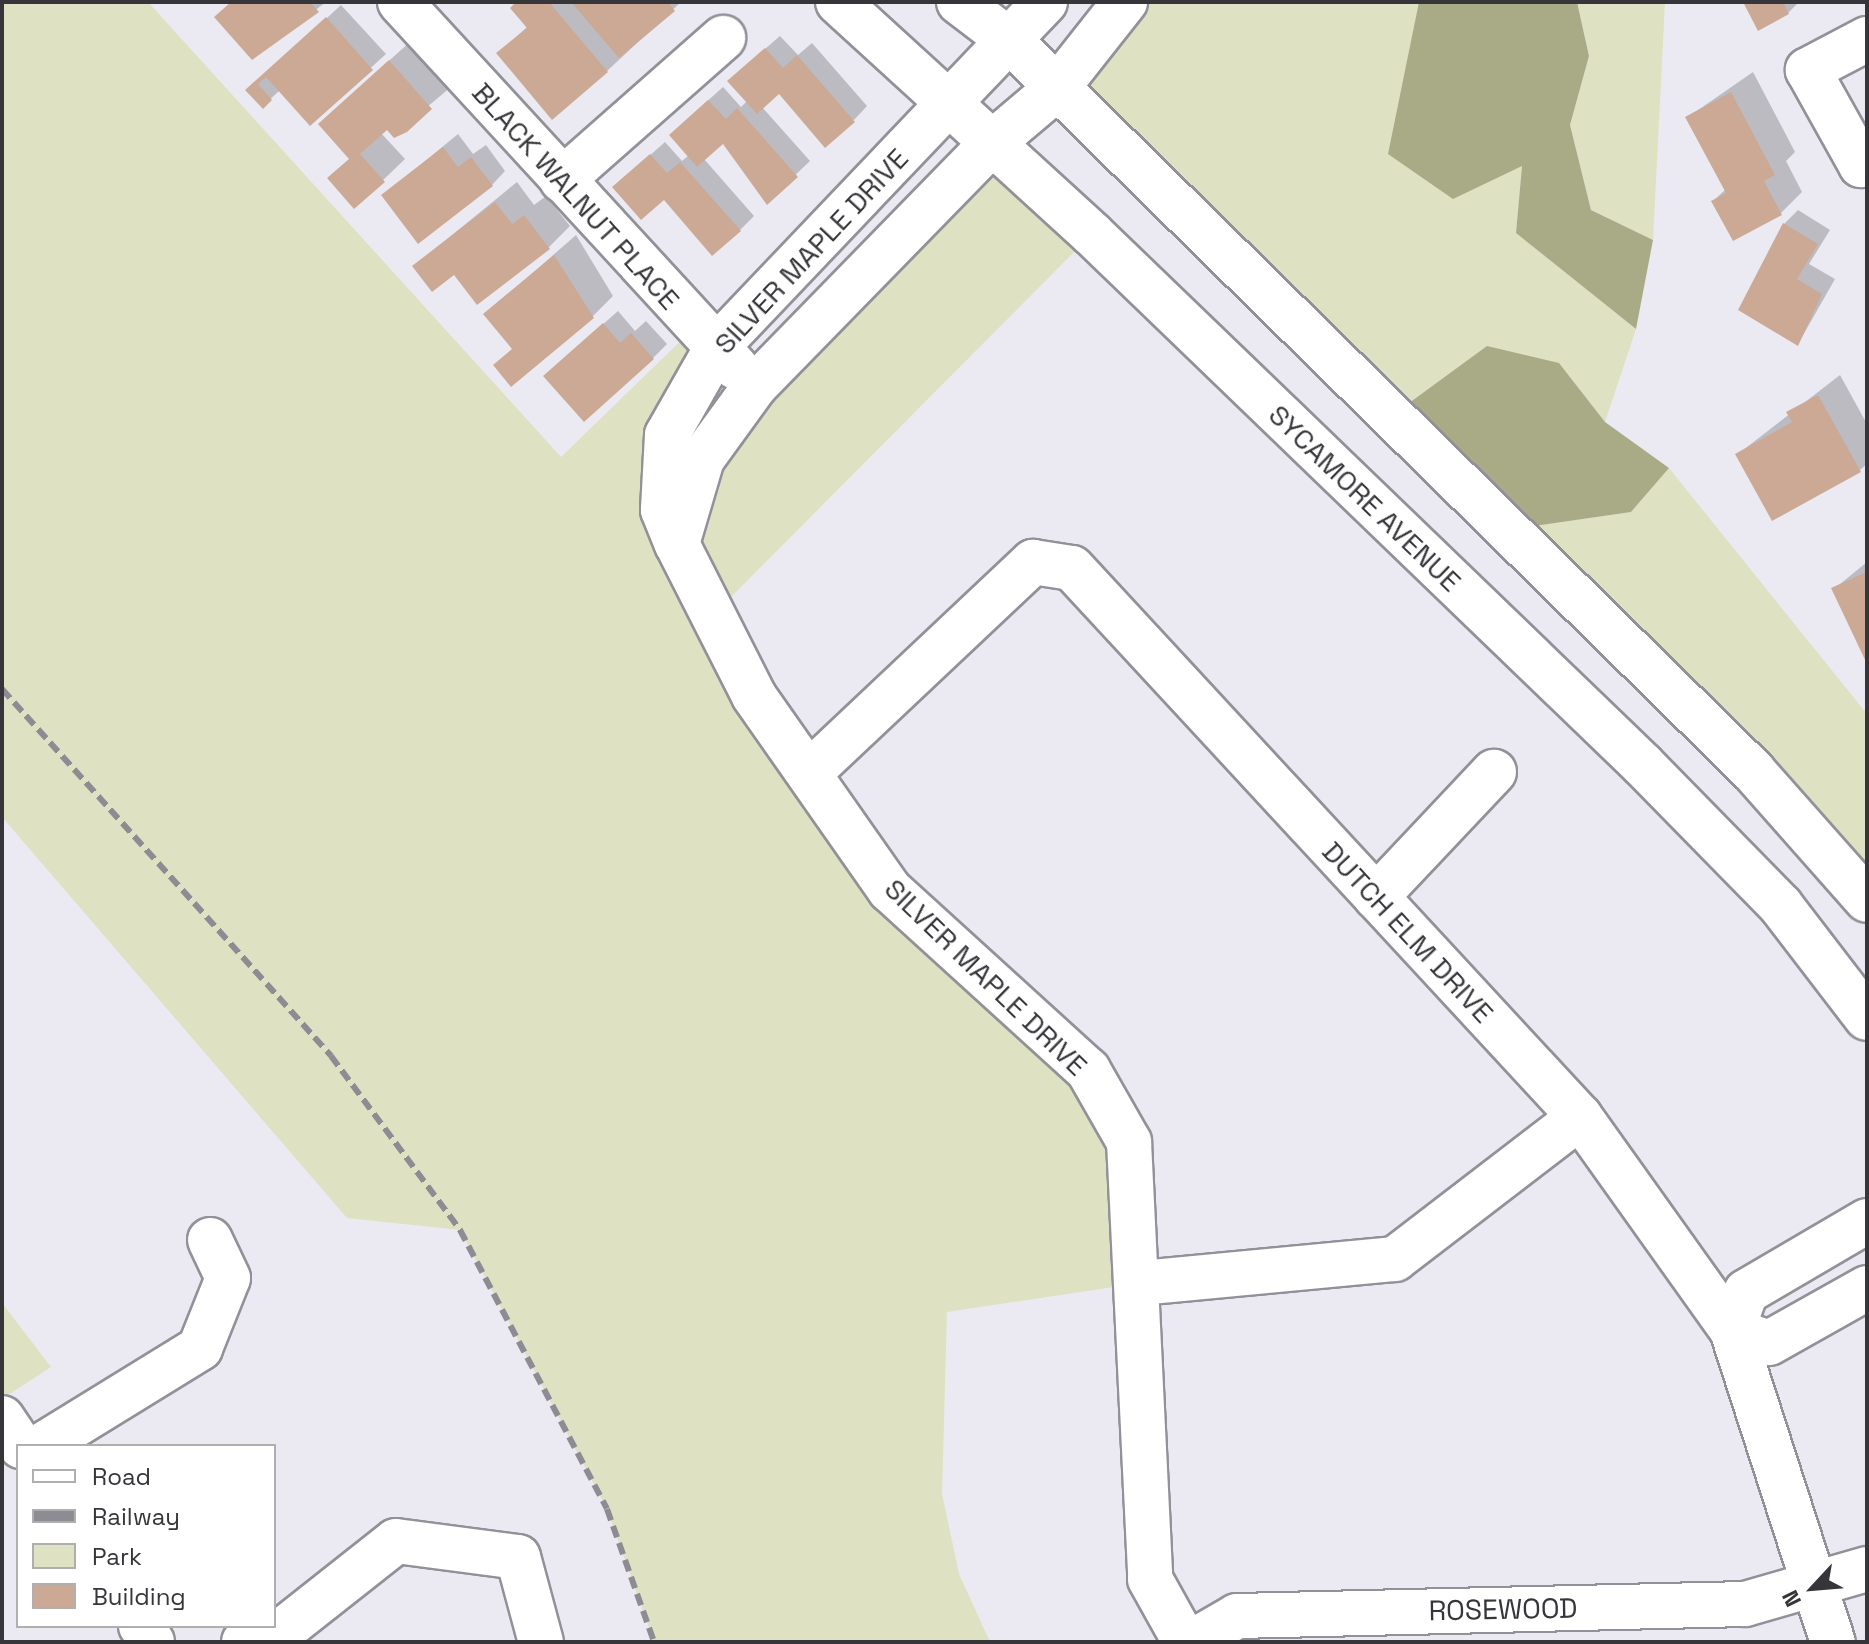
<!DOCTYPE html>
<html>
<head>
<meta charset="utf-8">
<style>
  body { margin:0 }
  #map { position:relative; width:1869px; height:1644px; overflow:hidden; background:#ebeaf3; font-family:"Space Grotesk",sans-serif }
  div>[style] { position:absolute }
  .green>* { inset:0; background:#dee1c2 }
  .forest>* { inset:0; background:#a9ab87 }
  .shadow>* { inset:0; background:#0003 }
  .building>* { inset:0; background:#cca995 }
  .roads { filter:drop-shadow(2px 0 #929199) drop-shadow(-2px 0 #929199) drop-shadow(0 2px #929199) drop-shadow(0 -2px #929199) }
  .minor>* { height:44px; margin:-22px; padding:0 22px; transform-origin:22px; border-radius:22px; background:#fff }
  .major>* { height:44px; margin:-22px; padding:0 22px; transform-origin:22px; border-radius:22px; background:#fff }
  .rail>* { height:6px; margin-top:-3px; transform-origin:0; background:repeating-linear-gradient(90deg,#8d8c93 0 12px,transparent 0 18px) }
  span { translate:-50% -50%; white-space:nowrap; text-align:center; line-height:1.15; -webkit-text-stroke:7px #fff; paint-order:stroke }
  .street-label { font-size:28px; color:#36363a }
  .frame { position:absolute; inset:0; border:4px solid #36363a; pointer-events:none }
  .legend { position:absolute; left:16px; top:1444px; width:260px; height:184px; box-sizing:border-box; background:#fff; border:2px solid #afafb0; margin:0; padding:10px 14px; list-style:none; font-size:24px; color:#36363a }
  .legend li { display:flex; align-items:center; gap:16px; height:40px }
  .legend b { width:40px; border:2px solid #afafb0 }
  .north { position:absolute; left:1773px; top:1548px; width:80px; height:80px; -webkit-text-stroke:6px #fff; paint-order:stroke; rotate:244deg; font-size:22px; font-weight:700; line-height:32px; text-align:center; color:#36363a }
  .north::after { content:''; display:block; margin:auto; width:28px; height:36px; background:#36363a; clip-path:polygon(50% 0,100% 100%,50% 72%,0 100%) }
</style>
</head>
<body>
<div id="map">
  <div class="green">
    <i style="clip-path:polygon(2px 2px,148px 2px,561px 457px,695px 327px,717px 347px,667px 435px,702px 459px,992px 143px,1092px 234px,711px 617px,754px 696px,1129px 1142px,1140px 1283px,947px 1312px,942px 1494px,959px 1574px,990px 1642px,654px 1642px,607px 1509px,460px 1230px,347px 1218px,2px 817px)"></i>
    <i style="clip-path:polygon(1125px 2px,1419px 2px,1406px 76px,1522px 166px,1516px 233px,1636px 329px,1605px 422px,1559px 363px,1390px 417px,1057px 88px)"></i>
    <i style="clip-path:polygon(1577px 2px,1665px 2px,1653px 240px,1591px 210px,1570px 125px,1589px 56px)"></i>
    <i style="clip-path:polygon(1669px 468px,1867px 714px,1867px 900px,1506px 530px,1631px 512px)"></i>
    <i style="clip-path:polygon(2px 1303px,51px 1367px,2px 1399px)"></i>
  </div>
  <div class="forest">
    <i style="clip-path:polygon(1419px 2px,1577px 2px,1589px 56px,1570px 125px,1591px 210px,1653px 240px,1636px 329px,1516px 233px,1522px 166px,1453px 199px,1388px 154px)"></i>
    <i style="clip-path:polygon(1487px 346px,1559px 363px,1605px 422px,1669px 468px,1631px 512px,1506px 530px,1390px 417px)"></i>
  </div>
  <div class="shadow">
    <i style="clip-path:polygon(232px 2px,326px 2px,252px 58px)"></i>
    <i style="clip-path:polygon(518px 2px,681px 2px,607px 71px,499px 53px,528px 26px)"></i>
    <i style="clip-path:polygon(1745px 2px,1799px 2px,1788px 13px)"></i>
    <i style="clip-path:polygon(341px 5px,386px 54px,310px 123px,280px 90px,263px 106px,248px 91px)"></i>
    <i style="clip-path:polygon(780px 36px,798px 55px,812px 43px,867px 106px,854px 120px,779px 92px,762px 107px,810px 161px,767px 202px,723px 141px,704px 159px,754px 216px,740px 230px,629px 174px,665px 142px,682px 161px,689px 155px,685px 121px,723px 87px,741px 107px,747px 101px,744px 67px)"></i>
    <i style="clip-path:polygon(411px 41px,452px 86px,394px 135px,387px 127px,381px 133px,405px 159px,355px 207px,342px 103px)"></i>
    <i style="clip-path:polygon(1753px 72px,1795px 152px,1786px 161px,1802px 192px,1781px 213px,1734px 239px,1713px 201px,1726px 189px,1688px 117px)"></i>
    <i style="clip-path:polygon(458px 134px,473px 154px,486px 145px,505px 171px,492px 185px,384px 195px)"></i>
    <i style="clip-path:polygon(517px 182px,534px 205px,546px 196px,570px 226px,549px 247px,477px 302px,455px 272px,414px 266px)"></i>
    <i style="clip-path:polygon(1798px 210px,1830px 230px,1809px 264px,1835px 279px,1798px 344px,1784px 224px)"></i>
    <i style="clip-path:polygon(576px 235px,613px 296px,592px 317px,486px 314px)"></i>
    <i style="clip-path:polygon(618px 311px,635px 331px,646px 321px,667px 344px,653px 358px,559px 363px)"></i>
    <i style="clip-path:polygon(1840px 375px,1867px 424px,1867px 464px,1860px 470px,1738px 454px)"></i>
    <i style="clip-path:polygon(1867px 562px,1867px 659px,1834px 589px)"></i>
  </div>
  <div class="building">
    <i style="clip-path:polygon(231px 2px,310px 2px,319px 12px,252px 60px,214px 17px)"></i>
    <i style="clip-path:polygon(516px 2px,549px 2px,608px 72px,552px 120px,496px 53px,527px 28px,510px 8px)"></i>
    <i style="clip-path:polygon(571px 2px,668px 2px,675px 11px,619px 58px)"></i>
    <i style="clip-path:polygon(1743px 2px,1783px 2px,1789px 14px,1758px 31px)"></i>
    <i style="clip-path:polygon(326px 17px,373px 70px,310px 126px,266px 77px,258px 84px,272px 100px,263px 109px,245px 90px)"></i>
    <i style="clip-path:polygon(765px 48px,783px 68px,797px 55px,855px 122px,825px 148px,779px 94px,757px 114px,727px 81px)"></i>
    <i style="clip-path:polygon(389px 60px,432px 109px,407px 132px,394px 138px,387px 130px,360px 154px,385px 182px,354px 209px,327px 178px,349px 159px,318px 124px)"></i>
    <i style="clip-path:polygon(1731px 92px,1775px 175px,1764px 181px,1782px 215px,1733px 241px,1711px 201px,1726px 193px,1685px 117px)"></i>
    <i style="clip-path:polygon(708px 100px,726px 119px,737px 108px,798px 177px,767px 205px,723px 144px,697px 167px,669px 135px)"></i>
    <i style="clip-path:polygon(443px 147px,458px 167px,471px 157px,493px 186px,418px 244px,381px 195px)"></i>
    <i style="clip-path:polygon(650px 154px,667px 173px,680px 162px,741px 231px,712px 256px,664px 200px,641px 220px,612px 187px)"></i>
    <i style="clip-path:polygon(495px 202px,512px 224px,524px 215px,550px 249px,477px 305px,454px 275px,432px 292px,412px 266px)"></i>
    <i style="clip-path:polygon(1783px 223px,1818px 244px,1797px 279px,1822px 294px,1798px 346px,1738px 310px)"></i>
    <i style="clip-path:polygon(554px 255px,594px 318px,511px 387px,493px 365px,512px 349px,483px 314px)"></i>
    <i style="clip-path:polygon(603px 323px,620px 343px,631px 333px,654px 359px,584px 422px,543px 376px)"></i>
    <i style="clip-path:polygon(1818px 395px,1861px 472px,1772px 521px,1735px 454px,1792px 422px,1786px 412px)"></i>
    <i style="clip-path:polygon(1867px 572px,1867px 664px,1831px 588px)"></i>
  </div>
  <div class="roads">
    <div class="minor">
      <i style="left:400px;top:2px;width:496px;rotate:47.4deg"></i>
      <i style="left:1045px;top:2px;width:476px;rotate:133.6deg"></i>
      <i style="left:717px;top:347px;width:101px;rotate:119.6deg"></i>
      <i style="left:667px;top:435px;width:75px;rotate:93.1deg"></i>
      <i style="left:663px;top:510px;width:37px;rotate:68deg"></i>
      <i style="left:677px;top:544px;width:89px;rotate:-73.6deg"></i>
      <i style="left:702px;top:459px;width:90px;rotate:-54deg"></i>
      <i style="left:755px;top:386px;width:339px;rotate:-45.7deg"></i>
      <i style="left:992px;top:143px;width:85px;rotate:-40.2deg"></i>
      <i style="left:1057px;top:88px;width:110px;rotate:-51.7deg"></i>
      <i style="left:1867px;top:39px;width:67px;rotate:152.3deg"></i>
      <i style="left:1808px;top:70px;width:109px;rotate:60.8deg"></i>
      <i style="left:1861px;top:165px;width:7px;rotate:-27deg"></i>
      <i style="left:562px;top:180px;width:215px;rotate:-41.4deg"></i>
      <i style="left:677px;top:544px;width:170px;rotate:63.1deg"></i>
      <i style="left:754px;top:696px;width:237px;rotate:55deg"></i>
      <i style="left:890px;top:890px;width:268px;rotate:42.3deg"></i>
      <i style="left:1088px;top:1070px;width:83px;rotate:60.3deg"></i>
      <i style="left:1129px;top:1142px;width:438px;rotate:87.2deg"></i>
      <i style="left:1150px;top:1579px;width:72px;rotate:60.9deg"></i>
      <i style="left:809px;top:773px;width:308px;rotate:-43.3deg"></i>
      <i style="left:1033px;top:562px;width:39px;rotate:9deg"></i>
      <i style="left:1072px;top:568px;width:748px;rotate:47.22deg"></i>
      <i style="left:1580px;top:1117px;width:262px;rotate:54.5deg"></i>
      <i style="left:1732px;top:1330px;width:328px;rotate:72.1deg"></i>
      <i style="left:1376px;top:897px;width:172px;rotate:-46.7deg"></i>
      <i style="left:1867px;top:1221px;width:140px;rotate:149.6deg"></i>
      <i style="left:1746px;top:1292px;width:40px;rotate:110.2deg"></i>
      <i style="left:1732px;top:1330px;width:39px;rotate:19deg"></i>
      <i style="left:1769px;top:1343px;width:112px;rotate:-29.3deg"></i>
      <i style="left:1140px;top:1283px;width:256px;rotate:-5.4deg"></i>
      <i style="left:1395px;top:1259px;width:233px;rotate:-37.5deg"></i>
      <i style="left:2px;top:1418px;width:34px;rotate:56deg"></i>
      <i style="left:41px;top:1446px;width:187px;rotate:-31.6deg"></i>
      <i style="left:200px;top:1348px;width:75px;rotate:-68.2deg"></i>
      <i style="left:228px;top:1278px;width:42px;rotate:-115.3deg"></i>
      <i style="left:141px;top:1626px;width:19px;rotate:55deg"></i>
      <i style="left:244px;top:1642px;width:40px;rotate:-16deg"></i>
      <i style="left:282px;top:1631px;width:145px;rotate:-38.3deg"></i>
      <i style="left:396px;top:1541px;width:123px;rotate:7.5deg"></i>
      <i style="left:518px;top:1557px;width:88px;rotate:74.9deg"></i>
      <i style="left:1192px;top:1642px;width:52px;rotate:-30deg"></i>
      <i style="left:1237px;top:1616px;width:508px;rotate:-1.35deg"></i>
      <i style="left:1745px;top:1604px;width:127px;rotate:-16deg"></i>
    </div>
    <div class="major">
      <i style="left:838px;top:2px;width:344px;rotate:42.4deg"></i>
      <i style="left:1092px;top:234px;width:765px;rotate:43.94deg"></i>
      <i style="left:1643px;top:765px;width:197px;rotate:45.6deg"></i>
      <i style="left:1781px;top:906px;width:141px;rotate:52.5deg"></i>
      <i style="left:959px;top:2px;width:64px;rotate:37.4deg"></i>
      <i style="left:1010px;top:41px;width:1042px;rotate:44.49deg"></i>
      <i style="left:1753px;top:771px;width:172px;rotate:48.5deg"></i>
    </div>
  </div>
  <div class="rail">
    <i style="left:2px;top:689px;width:493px;rotate:48.1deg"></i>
    <i style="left:331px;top:1056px;width:217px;rotate:53.4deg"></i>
    <i style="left:460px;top:1230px;width:315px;rotate:62.2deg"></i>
    <i style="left:607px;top:1509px;width:141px;rotate:70.5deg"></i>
  </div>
  <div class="street-label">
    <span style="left:576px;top:196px;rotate:48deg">BLACK WALNUT PLACE</span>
    <span style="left:811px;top:251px;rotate:-47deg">SILVER MAPLE DRIVE</span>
    <span style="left:1365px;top:498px;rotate:44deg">SYCAMORE AVENUE</span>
    <span style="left:1408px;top:932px;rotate:47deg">DUTCH ELM DRIVE</span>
    <span style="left:986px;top:977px;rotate:44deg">SILVER MAPLE DRIVE</span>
    <span style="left:1503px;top:1609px;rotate:-1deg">ROSEWOOD</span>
  </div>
  <div class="frame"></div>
  <ul class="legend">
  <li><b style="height:10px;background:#fff"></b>Road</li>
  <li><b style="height:10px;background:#8d8c93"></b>Railway</li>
  <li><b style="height:22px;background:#dee1c2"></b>Park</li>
  <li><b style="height:22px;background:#cca995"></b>Building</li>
  </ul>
  <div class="north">N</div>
</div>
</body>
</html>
